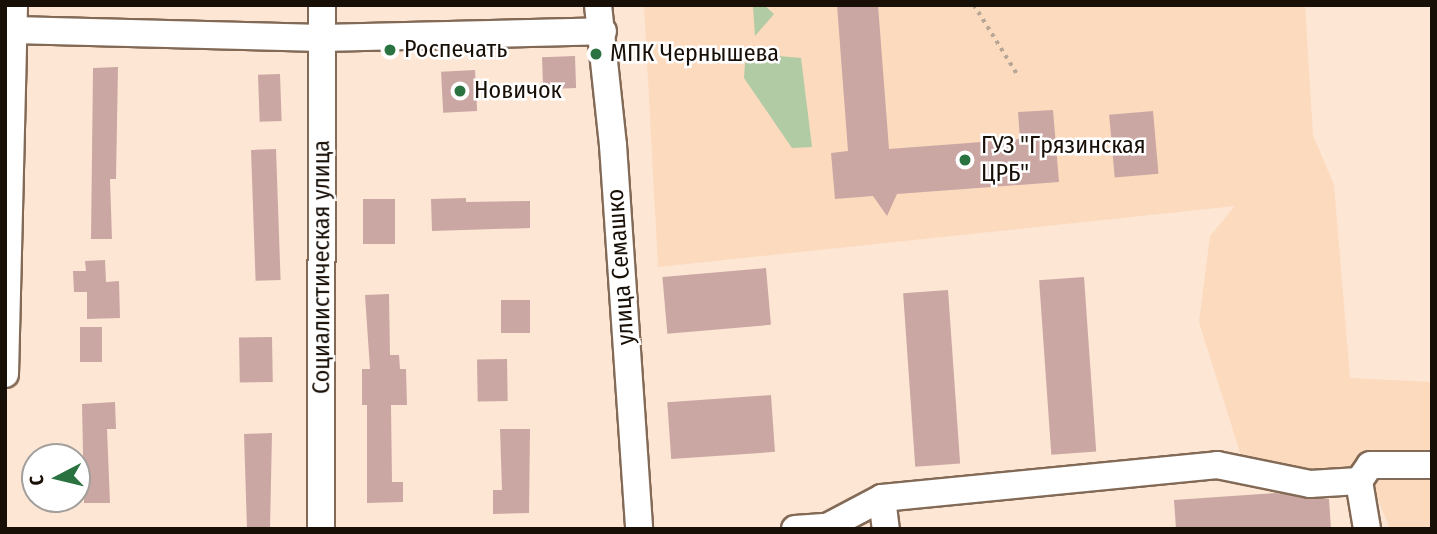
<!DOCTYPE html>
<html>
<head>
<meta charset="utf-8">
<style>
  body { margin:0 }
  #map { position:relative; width:1437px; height:534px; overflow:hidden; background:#fde6d4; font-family:"Fira Sans Condensed",sans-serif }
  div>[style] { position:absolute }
  .built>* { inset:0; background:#fcdabe }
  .green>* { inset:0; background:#b1cba4 }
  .building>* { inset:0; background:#cba7a3; transform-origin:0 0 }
  .path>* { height:3.5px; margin-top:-1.75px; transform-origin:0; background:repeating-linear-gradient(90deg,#b7a596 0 3.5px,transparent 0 8.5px) }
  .roads { filter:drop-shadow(2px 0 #836a56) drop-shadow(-2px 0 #836a56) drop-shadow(0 2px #836a56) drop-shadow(0 -2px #836a56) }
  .minor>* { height:26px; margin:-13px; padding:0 13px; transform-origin:13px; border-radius:13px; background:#fff }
  .dots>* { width:19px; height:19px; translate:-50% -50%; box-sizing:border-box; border:4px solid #fff; border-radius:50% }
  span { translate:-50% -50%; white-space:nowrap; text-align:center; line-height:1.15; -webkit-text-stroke:5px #fff; paint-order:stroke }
  .poi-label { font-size:24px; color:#180f07 }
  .left { translate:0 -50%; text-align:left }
  .street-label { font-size:24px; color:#180f07 }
  .frame { position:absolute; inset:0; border:7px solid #180f07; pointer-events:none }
  .north { position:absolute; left:21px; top:443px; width:70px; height:70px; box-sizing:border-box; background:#fff; border:2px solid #a39f9c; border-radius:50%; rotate:263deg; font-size:19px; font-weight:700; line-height:28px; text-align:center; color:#180f07 }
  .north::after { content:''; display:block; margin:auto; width:24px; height:32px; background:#2a723f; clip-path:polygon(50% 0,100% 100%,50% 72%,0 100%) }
</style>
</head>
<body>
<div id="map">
  <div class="built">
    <i style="clip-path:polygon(644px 5px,1305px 5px,1313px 135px,1334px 185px,1350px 378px,1432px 382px,1432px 529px,1390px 529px,1375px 492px,1334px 471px,1243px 462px,1199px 322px,1210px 236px,1235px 206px,658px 267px)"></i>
  </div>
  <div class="green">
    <i style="clip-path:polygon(764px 5px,774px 14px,755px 36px,753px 7px)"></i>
    <i style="clip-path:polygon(755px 54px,801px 58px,812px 147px,792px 148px,744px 78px,745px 63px)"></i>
  </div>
  <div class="building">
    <i style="clip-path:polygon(837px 5px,878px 5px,889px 149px,1020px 139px,1018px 112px,1053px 110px,1059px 182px,897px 194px,887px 216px,873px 196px,835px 199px,831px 153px,848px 151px)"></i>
    <i style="left:575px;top:56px;width:32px;height:33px;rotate:88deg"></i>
    <i style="clip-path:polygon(118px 67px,116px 179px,110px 179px,112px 239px,91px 239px,93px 68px)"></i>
    <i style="left:475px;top:70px;width:41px;height:34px;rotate:87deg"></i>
    <i style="left:280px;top:74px;width:47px;height:22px;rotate:88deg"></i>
    <i style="left:1153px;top:111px;width:63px;height:44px;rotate:85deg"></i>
    <i style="left:276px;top:149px;width:131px;height:25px;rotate:88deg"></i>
    <i style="clip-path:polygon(466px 198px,466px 202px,530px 201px,530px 228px,432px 231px,431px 199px)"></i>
    <i style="left:363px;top:199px;width:32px;height:45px"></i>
    <i style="clip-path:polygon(105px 260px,106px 282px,119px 281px,120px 318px,87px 319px,87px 292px,74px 292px,73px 271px,86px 271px,85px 261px)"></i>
    <i style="left:766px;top:268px;width:57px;height:104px;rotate:85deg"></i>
    <i style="left:1084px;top:277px;width:175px;height:45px;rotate:86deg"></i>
    <i style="left:948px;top:290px;width:174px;height:45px;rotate:86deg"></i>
    <i style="clip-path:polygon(389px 294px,390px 355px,399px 355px,400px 369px,406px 369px,407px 405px,391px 405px,392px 482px,403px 482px,403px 502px,367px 503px,367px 405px,362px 405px,362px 369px,370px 369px,365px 295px)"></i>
    <i style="left:530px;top:300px;width:33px;height:29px;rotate:90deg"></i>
    <i style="left:80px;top:327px;width:22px;height:35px"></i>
    <i style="left:272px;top:337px;width:45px;height:33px;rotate:89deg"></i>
    <i style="left:507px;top:359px;width:42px;height:30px;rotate:89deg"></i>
    <i style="left:771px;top:395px;width:57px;height:104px;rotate:86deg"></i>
    <i style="clip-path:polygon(115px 402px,116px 429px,107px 429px,110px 503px,84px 503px,82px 404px)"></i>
    <i style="clip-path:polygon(500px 429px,530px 429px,529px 513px,493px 514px,493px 490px,502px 490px)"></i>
    <i style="clip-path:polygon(272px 433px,270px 529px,247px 529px,244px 434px)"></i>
    <i style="clip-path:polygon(1275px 493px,1329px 499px,1331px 529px,1176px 529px,1174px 500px)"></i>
  </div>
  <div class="path">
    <i style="left:974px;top:5px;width:85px;rotate:58deg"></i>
  </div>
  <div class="roads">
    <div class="minor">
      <i style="left:598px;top:5px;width:141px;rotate:83.9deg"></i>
      <i style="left:613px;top:145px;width:385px;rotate:86.1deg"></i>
      <i style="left:13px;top:30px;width:309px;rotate:1.5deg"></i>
      <i style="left:322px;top:38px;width:281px;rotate:-1.4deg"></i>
      <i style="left:5px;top:374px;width:369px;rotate:-88.6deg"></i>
      <i style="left:1359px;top:481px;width:19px;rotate:-55deg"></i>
      <i style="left:1370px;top:465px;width:62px"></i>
      <i style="left:882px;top:498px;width:337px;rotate:-5.6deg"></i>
      <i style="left:1217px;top:465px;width:95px;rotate:11.5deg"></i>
      <i style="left:1310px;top:484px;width:49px;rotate:-3.5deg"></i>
      <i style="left:1359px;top:481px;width:49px;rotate:80.5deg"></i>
      <i style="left:321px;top:529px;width:524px;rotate:-89.89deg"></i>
      <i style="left:795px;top:529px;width:32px;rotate:-4deg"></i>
      <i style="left:827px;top:527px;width:62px;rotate:-27.8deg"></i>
      <i style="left:882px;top:498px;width:31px;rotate:83deg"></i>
    </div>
  </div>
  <div class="dots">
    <i style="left:390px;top:50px;background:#2a723f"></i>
    <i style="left:596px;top:54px;background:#2a723f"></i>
    <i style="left:460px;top:91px;background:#2a723f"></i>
    <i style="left:965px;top:160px;background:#2a723f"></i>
  </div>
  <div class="poi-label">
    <span class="left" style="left:404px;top:50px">Роспечать</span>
    <span class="left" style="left:610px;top:54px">МПК Чернышева</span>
    <span class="left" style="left:474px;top:91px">Новичок</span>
    <span class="left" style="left:981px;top:160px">ГУЗ "Грязинская<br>ЦРБ"</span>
  </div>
  <div class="street-label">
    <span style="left:322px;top:267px;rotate:-90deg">Социалистическая улица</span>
    <span style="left:621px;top:267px;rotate:-94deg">улица Семашко</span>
  </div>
  <div class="frame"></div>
  <div class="north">С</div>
</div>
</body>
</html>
